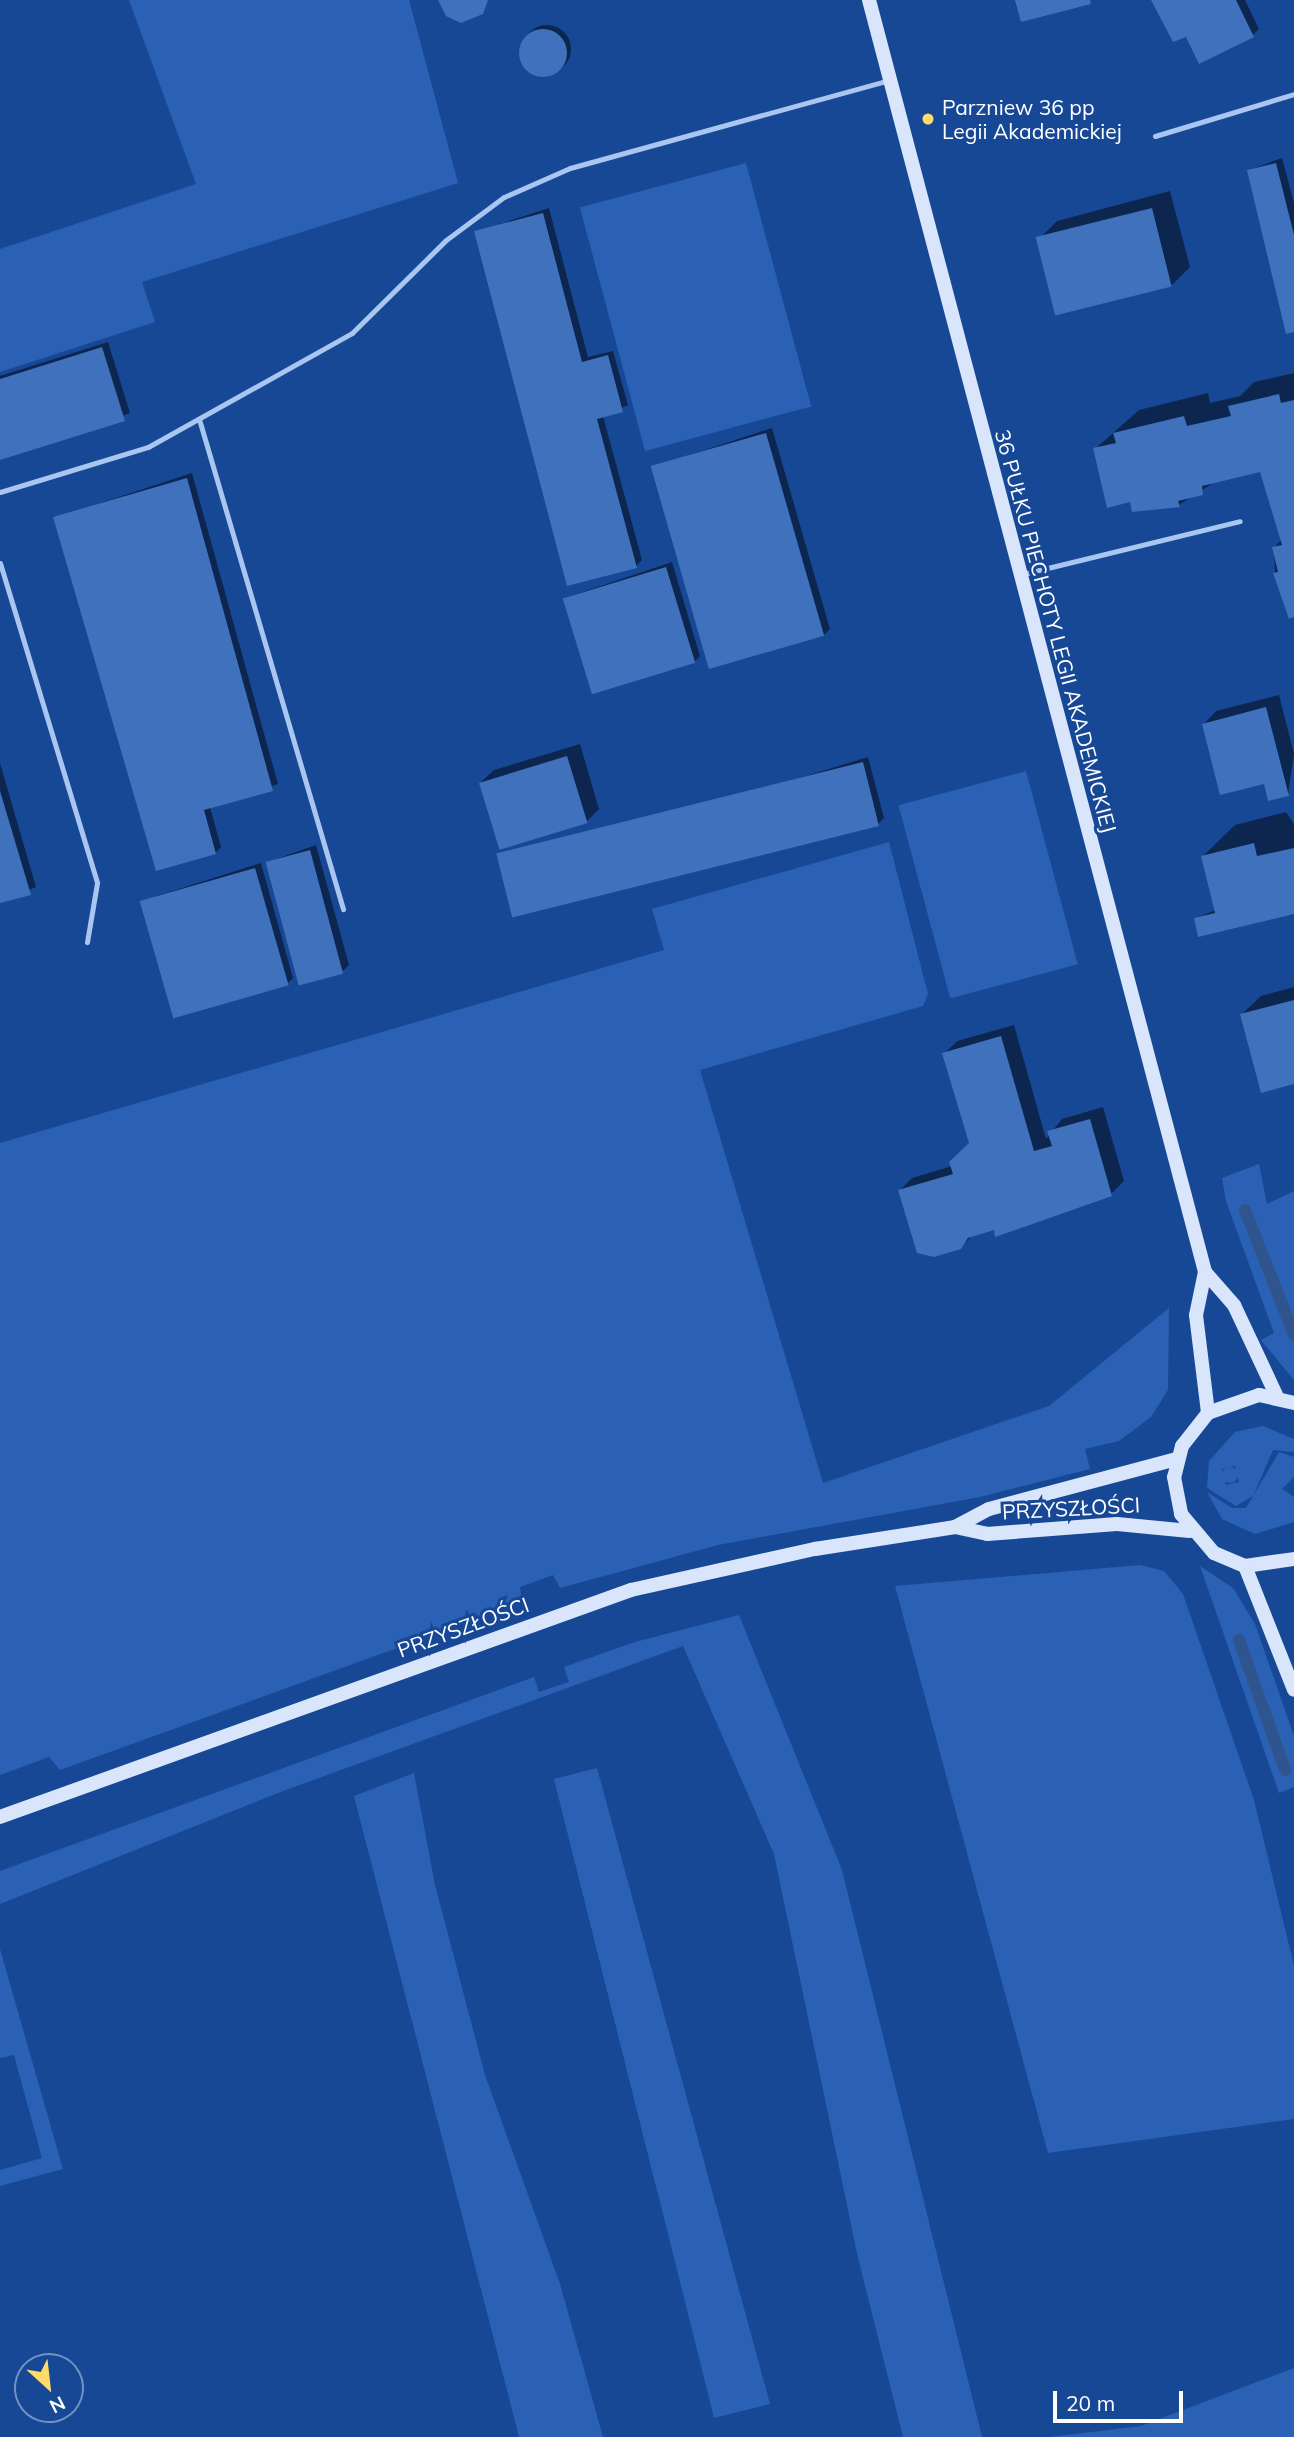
<!DOCTYPE html>
<html>
<head>
<meta charset="utf-8">
<style>
  body { margin:0 }
  #map { position:relative; width:1294px; height:2437px; overflow:hidden; background:#174896; font-family:Mulish,sans-serif }
  div>[style] { position:absolute }
  .green>* { inset:0; background:#2b61b4; transform-origin:0 0 }
  .round { border-radius:50% }
  .shadow>* { inset:0; background:#0007 }
  .stream>* { height:12px; margin:-6px; padding:0 6px; transform-origin:6px; border-radius:6px; background:#30548d }
  .building>* { inset:0; background:#4071bd; transform-origin:0 0 }
  .lane>* { height:5px; margin:-2.5px; padding:0 2.5px; transform-origin:2.5px; border-radius:2.5px; background:#a9c6f1 }
  .secondary>* { height:14px; margin:-7px; padding:0 7px; transform-origin:7px; border-radius:7px; background:#d8e5fb }
  .dots>* { width:19px; height:19px; translate:-50% -50%; box-sizing:border-box; border:4px solid #174896; border-radius:50% }
  span { translate:-50% -50%; white-space:nowrap; text-align:center; line-height:1.15; -webkit-text-stroke:6px #174896; paint-order:stroke }
  .poi-label { font-size:21px; color:#fff }
  .left { translate:0 -50%; text-align:left }
  .street-label { font-size:21px; color:#fff }
  .north { position:absolute; left:14px; top:2353px; width:70px; height:70px; box-sizing:border-box; background:#174896; border:2px solid #7491c0; border-radius:50%; rotate:153deg; font-size:19px; font-weight:700; line-height:28px; text-align:center; color:#fff }
  .north::after { content:''; display:block; margin:auto; width:24px; height:32px; background:#ffdc69; clip-path:polygon(50% 0,100% 100%,50% 72%,0 100%) }
  .scale { position:absolute; left:1053px; top:2391px; width:130px; height:32px; box-sizing:border-box; border:4px solid #fff; border-top:0; padding-left:9px; font-size:21px; line-height:24px; white-space:nowrap; color:#fff; -webkit-text-stroke:5px #174896; paint-order:stroke }
</style>
</head>
<body>
<div id="map">
  <div class="green">
    <i style="clip-path:polygon(129px 0,409px 0,458px 183px,142px 282px,155px 322px,0 372px,0 249px,196px 184px)"></i>
    <i style="left:746px;top:163px;width:252px;height:172px;rotate:75deg"></i>
    <i style="left:1026px;top:771px;width:200px;height:132px;rotate:75deg"></i>
    <i style="clip-path:polygon(889px 842px,928px 994px,923px 1006px,700px 1070px,823px 1483px,1049px 1406px,1169px 1308px,1168px 1390px,1151px 1417px,1119px 1441px,1085px 1449px,1090px 1469px,980px 1497px,718px 1545px,560px 1588px,553px 1575px,520px 1587px,522px 1603px,60px 1770px,49px 1757px,0 1775px,0 1143px,664px 950px,652px 909px)"></i>
    <i style="clip-path:polygon(1259px 1164px,1267px 1204px,1294px 1191px,1294px 1380px,1261px 1340px,1274px 1333px,1226px 1201px,1222px 1178px)"></i>
    <i style="clip-path:polygon(evenodd,1263px 1426px,1294px 1439px,1294px 1452px,1273px 1450px,1253px 1496px,1236px 1506px,1207px 1488px,1209px 1461px,1235px 1432px,1263px 1426px,1235px 1466px,1239px 1482px,1226px 1485px,1222px 1469px,1235px 1466px)"></i>
    <i style="clip-path:polygon(1279px 1452px,1294px 1457px,1294px 1477px,1282px 1489px,1294px 1497px,1294px 1522px,1255px 1534px,1222px 1519px,1207px 1492px,1232px 1508px,1246px 1508px)"></i>
    <i class="round" style="left:1222px;top:1467px;width:16px;height:16px"></i>
    <i style="clip-path:polygon(1140px 1565px,1164px 1571px,1183px 1594px,1254px 1800px,1294px 1966px,1294px 2119px,1048px 2153px,895px 1586px)"></i>
    <i style="clip-path:polygon(1200px 1566px,1233px 1588px,1255px 1624px,1294px 1736px,1294px 1787px,1279px 1793px)"></i>
    <i style="clip-path:polygon(739px 1615px,842px 1870px,982px 2437px,903px 2437px,858px 2258px,774px 1854px,683px 1646px,283px 1791px,0 1904px,0 1871px,534px 1677px,539px 1692px,569px 1682px,564px 1667px,635px 1642px)"></i>
    <i style="clip-path:polygon(597px 1768px,770px 2404px,714px 2418px,554px 1779px)"></i>
    <i style="clip-path:polygon(414px 1773px,435px 1885px,485px 2075px,560px 2284px,603px 2437px,519px 2437px,354px 1796px)"></i>
    <i style="clip-path:polygon(0 1949px,63px 2169px,0 2186px,0 2170px,42px 2158px,14px 2055px,0 2058px)"></i>
    <i style="clip-path:polygon(1294px 2368px,1294px 2437px,1050px 2437px,1141px 2426px)"></i>
  </div>
  <div class="shadow">
    <i style="clip-path:polygon(1153px 0,1245px 0,1259px 29px,1253px 35px,1187px 34px)"></i>
    <i class="round" style="left:523px;top:25px;width:48px;height:48px"></i>
    <i style="clip-path:polygon(1282px 158px,1294px 203px,1294px 331px,1249px 170px)"></i>
    <i style="clip-path:polygon(1170px 191px,1190px 267px,1172px 285px,1038px 240px,1057px 221px)"></i>
    <i style="clip-path:polygon(549px 208px,588px 357px,613px 351px,628px 405px,603px 416px,642px 560px,636px 566px,475px 232px)"></i>
    <i style="clip-path:polygon(108px 342px,130px 413px,0 458px,0 376px)"></i>
    <i style="clip-path:polygon(1294px 373px,1294px 615px,1275px 574px,1274px 548px,1282px 539px,1261px 470px,1216px 481px,1179px 505px,1131px 500px,1095px 449px,1139px 410px,1208px 393px,1210px 403px,1240px 396px,1254px 382px)"></i>
    <i style="clip-path:polygon(772px 428px,830px 629px,824px 635px,653px 467px)"></i>
    <i style="clip-path:polygon(192px 473px,278px 784px,210px 807px,221px 847px,215px 853px,55px 518px)"></i>
    <i style="clip-path:polygon(672px 562px,700px 656px,694px 662px,565px 598px)"></i>
    <i style="clip-path:polygon(1279px 695px,1294px 754px,1288px 794px,1265px 782px,1204px 724px,1216px 711px)"></i>
    <i style="clip-path:polygon(580px 744px,599px 809px,586px 822px,481px 782px,494px 770px)"></i>
    <i style="clip-path:polygon(868px 757px,884px 818px,878px 824px,502px 869px)"></i>
    <i style="clip-path:polygon(0 763px,36px 887px,0 902px)"></i>
    <i style="clip-path:polygon(1286px 812px,1294px 824px,1294px 912px,1196px 918px,1216px 910px,1203px 856px,1235px 825px)"></i>
    <i style="clip-path:polygon(316px 845px,349px 965px,343px 971px,268px 862px)"></i>
    <i style="clip-path:polygon(261px 863px,293px 978px,287px 984px,141px 901px)"></i>
    <i style="clip-path:polygon(1294px 987px,1294px 1083px,1242px 1014px,1261px 996px)"></i>
    <i style="clip-path:polygon(1014px 1025px,1046px 1139px,1062px 1119px,1103px 1107px,1124px 1181px,1111px 1194px,974px 1234px,960px 1248px,900px 1190px,912px 1178px,952px 1166px,970px 1143px,944px 1054px,957px 1041px)"></i>
  </div>
  <div class="stream">
    <i style="left:1245px;top:1210px;width:134px;rotate:68.6deg"></i>
    <i style="left:1239px;top:1640px;width:138px;rotate:70.5deg"></i>
  </div>
  <div class="building">
    <i style="clip-path:polygon(438px 0,488px 0,483px 14px,461px 23px,446px 16px)"></i>
    <i style="clip-path:polygon(1015px 0,1090px 0,1091px 4px,1021px 22px)"></i>
    <i style="clip-path:polygon(1151px 0,1236px 0,1254px 37px,1199px 64px,1186px 37px,1173px 42px)"></i>
    <i class="round" style="left:519px;top:29px;width:48px;height:48px"></i>
    <i style="clip-path:polygon(1276px 163px,1294px 235px,1294px 332px,1286px 334px,1247px 170px)"></i>
    <i style="left:1152px;top:208px;width:81px;height:120px;rotate:76deg"></i>
    <i style="clip-path:polygon(543px 213px,582px 362px,608px 355px,623px 412px,597px 419px,637px 568px,567px 586px,474px 231px)"></i>
    <i style="clip-path:polygon(102px 347px,125px 421px,0 460px,0 379px)"></i>
    <i style="clip-path:polygon(1279px 394px,1281px 403px,1294px 400px,1294px 617px,1289px 619px,1273px 573px,1278px 572px,1272px 547px,1282px 545px,1260px 472px,1202px 486px,1203px 495px,1178px 501px,1180px 507px,1132px 512px,1130px 502px,1107px 508px,1093px 448px,1116px 443px,1113px 433px,1184px 416px,1187px 426px,1231px 416px,1228px 406px)"></i>
    <i style="left:766px;top:433px;width:211px;height:120px;rotate:74deg"></i>
    <i style="clip-path:polygon(187px 478px,273px 791px,204px 810px,216px 854px,156px 871px,53px 517px)"></i>
    <i style="left:666px;top:567px;width:100px;height:108px;rotate:73deg"></i>
    <i style="clip-path:polygon(1266px 707px,1289px 796px,1268px 801px,1264px 784px,1220px 795px,1202px 724px)"></i>
    <i style="left:567px;top:756px;width:70px;height:92px;rotate:73deg"></i>
    <i style="left:863px;top:762px;width:66px;height:378px;rotate:76deg"></i>
    <i style="clip-path:polygon(0 791px,31px 895px,0 903px)"></i>
    <i style="clip-path:polygon(1254px 843px,1257px 856px,1294px 848px,1294px 914px,1198px 937px,1194px 918px,1215px 913px,1201px 856px)"></i>
    <i style="left:310px;top:850px;width:128px;height:46px;rotate:75deg"></i>
    <i style="left:255px;top:868px;width:122px;height:120px;rotate:74deg"></i>
    <i style="clip-path:polygon(1294px 1000px,1294px 1084px,1261px 1093px,1240px 1014px)"></i>
    <i style="clip-path:polygon(1001px 1036px,1034px 1151px,1052px 1146px,1047px 1131px,1090px 1119px,1112px 1196px,995px 1237px,994px 1230px,968px 1238px,961px 1249px,934px 1257px,917px 1253px,898px 1190px,953px 1174px,949px 1162px,969px 1143px,942px 1053px)"></i>
  </div>
  <div class="lane">
    <i style="left:1155px;top:136px;width:145px;rotate:-16.8deg"></i>
    <i style="left:199px;top:419px;width:511px;rotate:73.62deg"></i>
    <i style="left:0;top:492px;width:155px;rotate:-16.9deg"></i>
    <i style="left:148px;top:447px;width:234px;rotate:-29.2deg"></i>
    <i style="left:352px;top:333px;width:132px;rotate:-44.7deg"></i>
    <i style="left:446px;top:240px;width:72px;rotate:-36.6deg"></i>
    <i style="left:504px;top:197px;width:72px;rotate:-23.7deg"></i>
    <i style="left:570px;top:168px;width:332px;rotate:-15.4deg"></i>
    <i style="left:0;top:563px;width:334px;rotate:73.1deg"></i>
    <i style="left:97px;top:883px;width:60px;rotate:99.6deg"></i>
    <i style="left:1023px;top:574px;width:223px;rotate:-13.7deg"></i>
  </div>
  <div class="secondary">
    <i style="left:869px;top:0;width:1316px;rotate:75.2deg"></i>
    <i style="left:1205px;top:1272px;width:44px;rotate:48.7deg"></i>
    <i style="left:1234px;top:1305px;width:102px;rotate:64.9deg"></i>
    <i style="left:1205px;top:1272px;width:44px;rotate:101.8deg"></i>
    <i style="left:1196px;top:1315px;width:99px;rotate:83deg"></i>
    <i style="left:1294px;top:1403px;width:36px;rotate:-167deg"></i>
    <i style="left:1259px;top:1395px;width:54px;rotate:160.6deg"></i>
    <i style="left:1208px;top:1413px;width:42px;rotate:128.2deg"></i>
    <i style="left:1182px;top:1446px;width:32px;rotate:104deg"></i>
    <i style="left:1174px;top:1477px;width:38px;rotate:79deg"></i>
    <i style="left:1181px;top:1514px;width:51px;rotate:49.8deg"></i>
    <i style="left:1214px;top:1553px;width:34px;rotate:23deg"></i>
    <i style="left:1245px;top:1566px;width:49px;rotate:-8.1deg"></i>
    <i style="left:955px;top:1527px;width:33px;rotate:12deg"></i>
    <i style="left:987px;top:1534px;width:130px;rotate:-4.4deg"></i>
    <i style="left:1117px;top:1524px;width:73px;rotate:5.5deg"></i>
    <i style="left:1245px;top:1566px;width:133px;rotate:68.4deg"></i>
    <i style="left:0;top:1817px;width:671px;rotate:-19.79deg"></i>
    <i style="left:631px;top:1590px;width:189px;rotate:-12.6deg"></i>
    <i style="left:815px;top:1549px;width:142px;rotate:-8.9deg"></i>
    <i style="left:955px;top:1527px;width:38px;rotate:-28deg"></i>
    <i style="left:989px;top:1509px;width:195px;rotate:-14.9deg"></i>
  </div>
  <div class="dots">
    <i style="left:928px;top:119px;background:#ffdc69"></i>
  </div>
  <div class="poi-label">
    <span class="left" style="left:942px;top:119px">Parzniew 36 pp<br>Legii Akademickiej</span>
  </div>
  <div class="street-label">
    <span style="left:1056px;top:631px;rotate:75deg">36 PUŁKU PIECHOTY LEGII AKADEMICKIEJ</span>
    <span style="left:1071px;top:1508px;rotate:-3deg">PRZYSZŁOŚCI</span>
    <span style="left:463px;top:1627px;rotate:-20deg">PRZYSZŁOŚCI</span>
  </div>
  <div class="north">N</div>
  <div class="scale">20 m</div>
</div>
</body>
</html>
